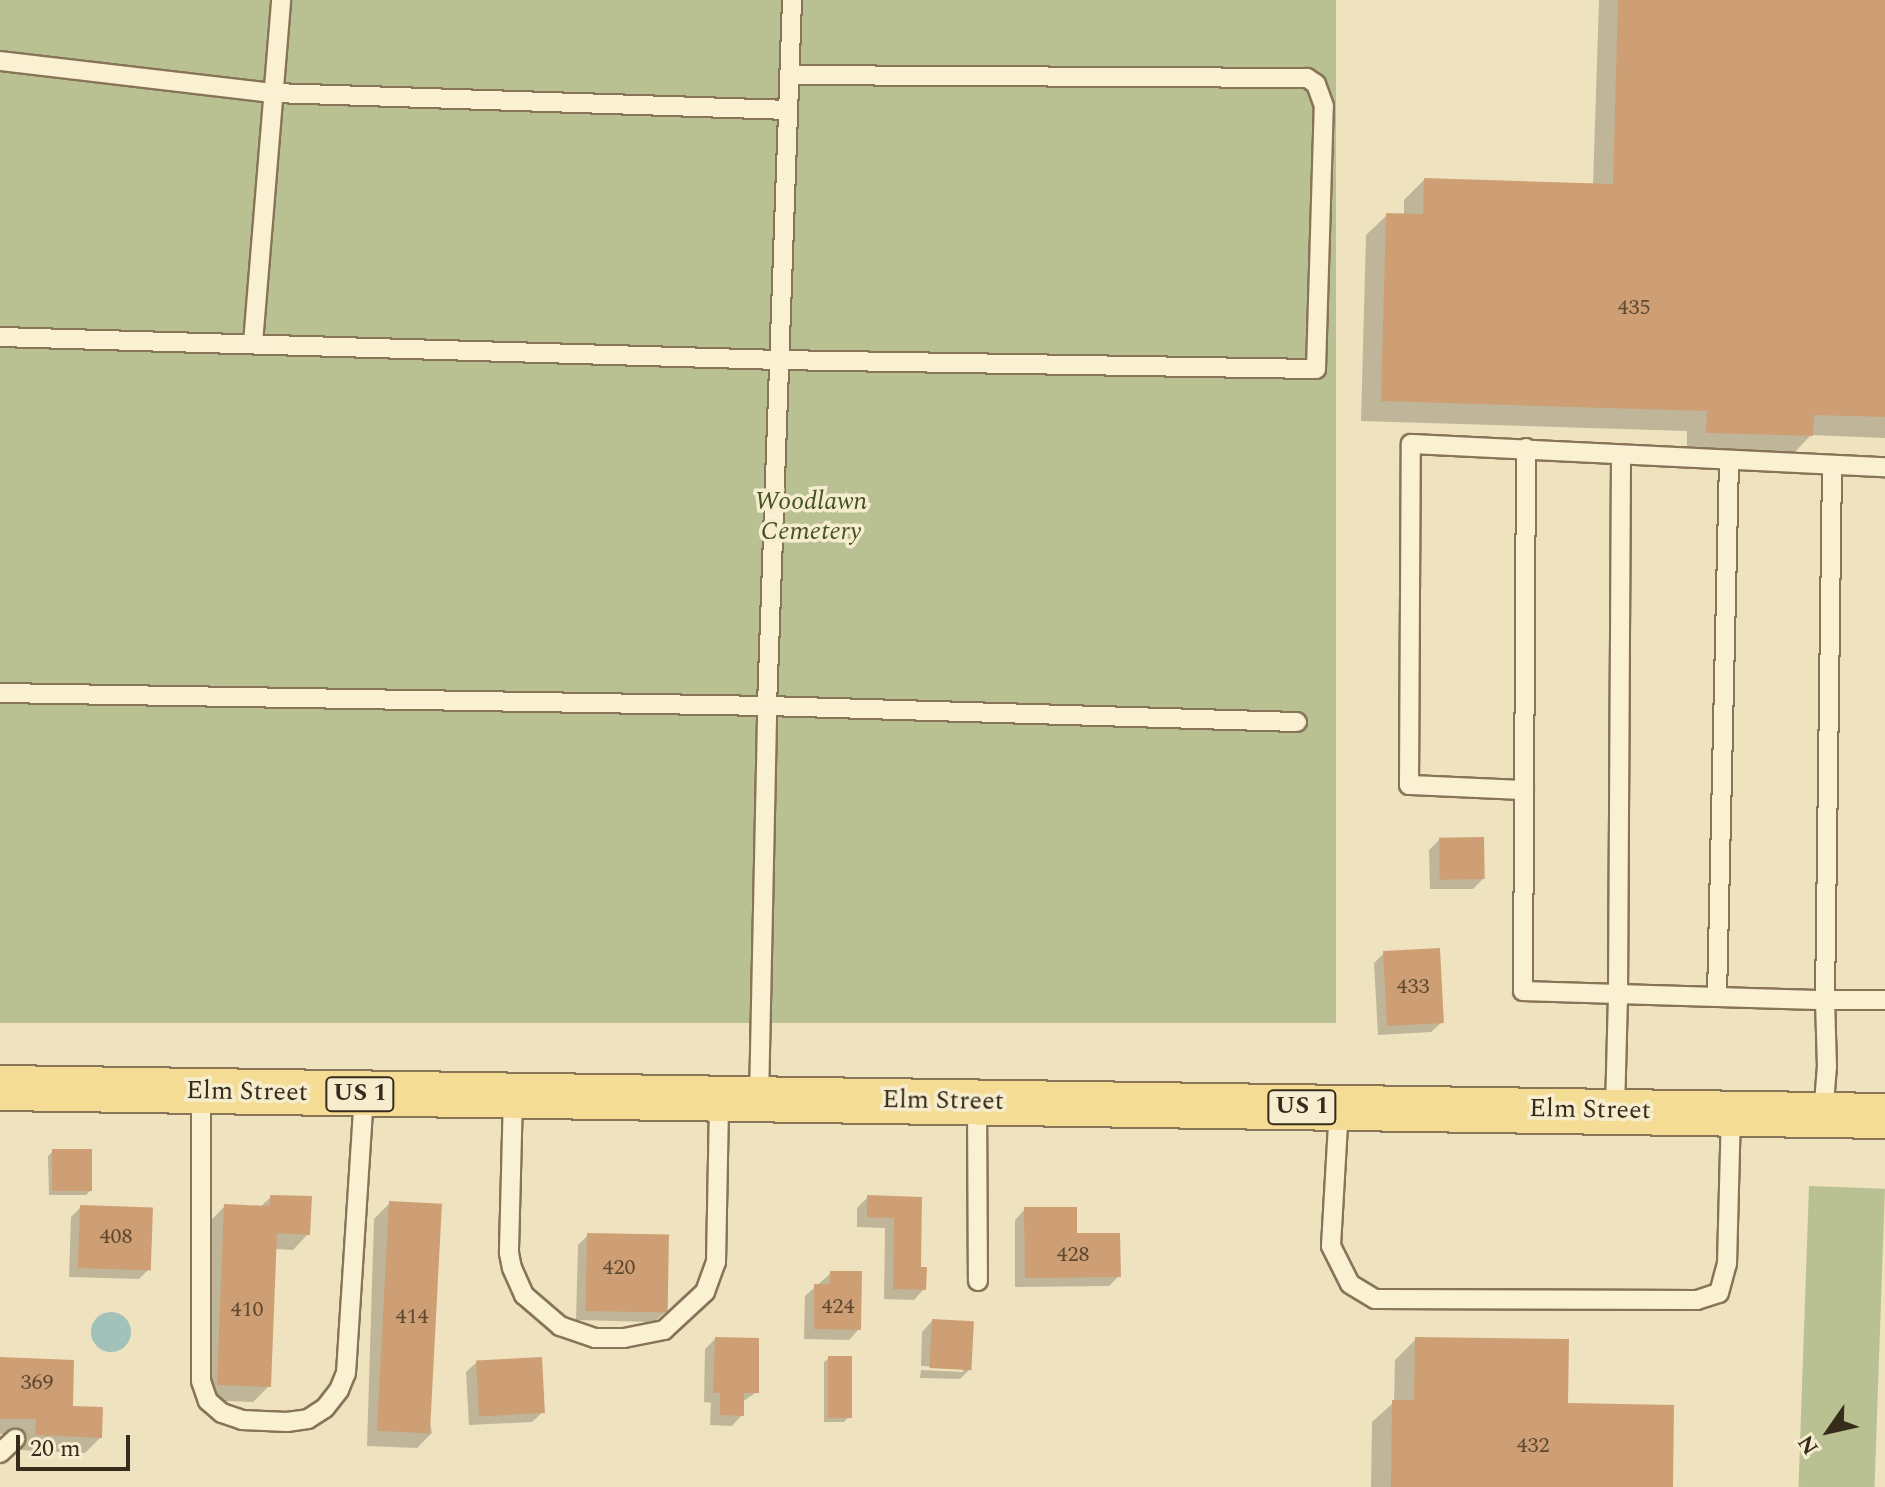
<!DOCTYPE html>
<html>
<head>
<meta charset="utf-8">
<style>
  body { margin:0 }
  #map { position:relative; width:1885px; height:1487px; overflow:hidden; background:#efe3bf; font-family:Spectral,serif }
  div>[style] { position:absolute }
  .cemetery>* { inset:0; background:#b9c193; transform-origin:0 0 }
  .water>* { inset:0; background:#a2c1b9 }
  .round { border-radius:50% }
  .shadow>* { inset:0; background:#0003 }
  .building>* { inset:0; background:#ce9f74; transform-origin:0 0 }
  .roads { filter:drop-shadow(2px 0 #887457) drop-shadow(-2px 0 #887457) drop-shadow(0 2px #887457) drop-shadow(0 -2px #887457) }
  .service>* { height:18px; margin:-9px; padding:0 9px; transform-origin:9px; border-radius:9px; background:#faf0d2 }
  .primary>* { height:44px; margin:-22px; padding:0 22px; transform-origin:22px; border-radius:22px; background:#f4dc95 }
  span { translate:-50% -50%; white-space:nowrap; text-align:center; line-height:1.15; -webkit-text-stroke:7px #f6edcf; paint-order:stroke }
  .number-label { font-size:22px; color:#5d4832 }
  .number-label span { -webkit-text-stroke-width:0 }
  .shield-label span { padding:2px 6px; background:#f6edcf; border:2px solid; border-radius:6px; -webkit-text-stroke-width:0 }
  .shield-label { font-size:24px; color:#372b1c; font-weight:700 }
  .park-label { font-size:26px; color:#445422; font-style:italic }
  .street-label { font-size:26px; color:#372b1c }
  .north { position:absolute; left:1789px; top:1391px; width:80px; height:80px; -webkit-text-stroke:6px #f6edcf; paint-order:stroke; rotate:236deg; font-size:22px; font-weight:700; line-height:32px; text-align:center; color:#372b1c }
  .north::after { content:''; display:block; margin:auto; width:28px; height:36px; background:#372b1c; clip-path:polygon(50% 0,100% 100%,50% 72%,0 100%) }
  .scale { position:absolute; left:16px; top:1435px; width:114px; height:36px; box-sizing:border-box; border:4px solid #372b1c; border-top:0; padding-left:10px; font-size:24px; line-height:28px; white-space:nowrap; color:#372b1c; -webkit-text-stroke:6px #f6edcf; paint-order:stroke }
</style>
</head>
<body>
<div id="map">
  <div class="cemetery">
    <i style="left:0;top:0;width:1336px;height:1023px"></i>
    <i style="left:1809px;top:1186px;width:76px;height:301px;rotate:2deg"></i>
  </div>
  <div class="water">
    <i class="round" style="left:91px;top:1312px;width:40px;height:40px"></i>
  </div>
  <div class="shadow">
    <i style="clip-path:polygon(1599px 0,1885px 0,1885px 438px,1811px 435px,1791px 456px,1687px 452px,1687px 431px,1361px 421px,1366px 235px,1387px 215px,1404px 216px,1404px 200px,1424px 180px,1593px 185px)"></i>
    <i style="clip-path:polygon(1439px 840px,1483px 879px,1473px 889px,1430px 889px,1429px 850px)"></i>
    <i style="clip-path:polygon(1384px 953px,1442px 1022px,1431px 1032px,1378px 1035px,1374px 963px)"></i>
    <i style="clip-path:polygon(53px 1151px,91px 1190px,86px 1195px,49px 1195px,48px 1156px)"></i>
    <i style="clip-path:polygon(271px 1197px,308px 1234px,293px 1250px,274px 1249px,269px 1386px,253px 1402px,202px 1400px,209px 1222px,225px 1206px,260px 1207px)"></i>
    <i style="clip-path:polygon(868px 1197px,920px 1198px,919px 1269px,924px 1289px,914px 1300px,884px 1299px,885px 1228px,857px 1227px,857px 1208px)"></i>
    <i style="clip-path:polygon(390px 1203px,432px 1433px,417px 1448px,367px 1446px,374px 1219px)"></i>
    <i style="clip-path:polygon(81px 1207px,149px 1269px,139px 1279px,69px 1277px,71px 1217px)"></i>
    <i style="clip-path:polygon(1025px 1209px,1075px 1235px,1119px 1276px,1109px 1286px,1015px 1287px,1015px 1220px)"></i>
    <i style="clip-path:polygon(588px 1235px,665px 1312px,654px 1322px,576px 1320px,578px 1245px)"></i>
    <i style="clip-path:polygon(831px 1273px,859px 1329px,849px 1340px,804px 1339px,805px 1296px)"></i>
    <i style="clip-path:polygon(932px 1321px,970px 1369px,960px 1379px,920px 1378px,921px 1370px,963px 1372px,963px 1368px,921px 1366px,922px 1332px)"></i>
    <i style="clip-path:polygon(715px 1339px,757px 1392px,742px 1402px,742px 1415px,732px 1426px,710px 1425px,711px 1403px,704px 1402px,705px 1349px)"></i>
    <i style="clip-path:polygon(1416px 1339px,1566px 1405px,1671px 1487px,1371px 1487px,1372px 1422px,1394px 1402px,1395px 1360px)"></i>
    <i style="clip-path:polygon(829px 1358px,849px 1417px,844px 1422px,824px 1422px,824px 1362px)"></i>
    <i style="clip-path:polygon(0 1359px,71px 1408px,101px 1437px,85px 1453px,20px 1450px,21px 1434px,0 1434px)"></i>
    <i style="clip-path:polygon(477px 1362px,543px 1412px,532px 1422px,469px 1425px,466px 1372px)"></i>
  </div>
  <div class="building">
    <i style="clip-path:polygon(1618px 0,1885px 0,1885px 417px,1814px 415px,1813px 436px,1706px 433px,1707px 411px,1381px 401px,1386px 213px,1423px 214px,1424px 178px,1613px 184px)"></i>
    <i style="left:1484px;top:837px;width:42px;height:45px;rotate:89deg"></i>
    <i style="left:1440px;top:948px;width:75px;height:57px;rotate:87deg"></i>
    <i style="left:52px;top:1149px;width:40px;height:42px"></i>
    <i style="clip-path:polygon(270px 1195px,312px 1196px,310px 1235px,277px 1233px,271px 1387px,217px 1385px,224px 1204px,270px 1206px)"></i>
    <i style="clip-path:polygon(867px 1195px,922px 1197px,921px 1267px,927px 1267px,926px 1290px,893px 1289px,894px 1218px,867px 1217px)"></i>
    <i style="left:389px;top:1201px;width:53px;height:230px;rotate:3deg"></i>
    <i style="left:80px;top:1205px;width:73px;height:63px;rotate:2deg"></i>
    <i style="clip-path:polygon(1024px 1207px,1077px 1207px,1077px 1233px,1120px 1233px,1121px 1277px,1025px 1278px)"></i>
    <i style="left:587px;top:1233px;width:82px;height:78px;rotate:1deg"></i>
    <i style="clip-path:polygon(830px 1271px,862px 1271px,861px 1330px,814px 1329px,814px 1284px,830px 1284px)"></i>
    <i style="left:932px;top:1319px;width:42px;height:49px;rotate:3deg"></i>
    <i style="clip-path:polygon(715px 1337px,759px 1338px,759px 1393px,744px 1393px,744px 1416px,720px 1415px,720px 1393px,713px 1393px)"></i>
    <i style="clip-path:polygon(1415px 1337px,1569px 1339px,1568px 1403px,1674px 1405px,1673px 1487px,1391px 1487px,1392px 1400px,1414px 1400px)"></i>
    <i style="left:828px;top:1356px;width:24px;height:62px"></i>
    <i style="clip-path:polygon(0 1357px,74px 1360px,73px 1406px,103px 1407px,102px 1438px,35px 1435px,36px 1419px,0 1419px)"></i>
    <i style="left:542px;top:1357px;width:56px;height:66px;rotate:87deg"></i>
  </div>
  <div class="roads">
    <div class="service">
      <i style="left:0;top:61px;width:276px;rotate:6.7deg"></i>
      <i style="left:274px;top:93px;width:514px;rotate:1.89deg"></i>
      <i style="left:0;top:337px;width:778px;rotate:1.69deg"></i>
      <i style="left:778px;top:360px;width:538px;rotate:0.96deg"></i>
      <i style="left:1316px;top:369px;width:263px;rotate:-88.3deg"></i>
      <i style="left:1324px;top:106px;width:23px;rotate:-110deg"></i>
      <i style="left:1316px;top:84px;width:11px;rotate:-146deg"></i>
      <i style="left:1307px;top:78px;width:517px;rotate:-179.67deg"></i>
      <i style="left:253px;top:343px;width:344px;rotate:-85.3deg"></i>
      <i style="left:1526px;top:448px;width:543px;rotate:90.32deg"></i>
      <i style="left:1523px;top:991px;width:95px;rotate:1.8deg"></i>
      <i style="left:1618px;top:994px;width:538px;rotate:-89.68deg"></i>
      <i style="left:1832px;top:465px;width:535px;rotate:90.75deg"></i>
      <i style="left:1825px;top:1000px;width:60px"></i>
      <i style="left:0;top:693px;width:767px;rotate:0.97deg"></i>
      <i style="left:767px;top:706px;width:530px;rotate:1.73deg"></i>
      <i style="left:1524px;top:790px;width:115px;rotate:-177.5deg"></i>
      <i style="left:1409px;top:785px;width:341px;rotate:-89.7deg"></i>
      <i style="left:1411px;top:444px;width:475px;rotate:2.8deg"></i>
      <i style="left:1717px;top:997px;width:536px;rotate:-88.72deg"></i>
      <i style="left:201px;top:1091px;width:290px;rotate:90deg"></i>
      <i style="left:201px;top:1381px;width:21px;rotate:71deg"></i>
      <i style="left:208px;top:1401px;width:18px;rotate:41deg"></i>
      <i style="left:222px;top:1413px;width:21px;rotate:19deg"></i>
      <i style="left:242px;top:1420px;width:45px;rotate:2.5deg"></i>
      <i style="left:287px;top:1422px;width:21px;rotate:-8deg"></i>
      <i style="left:308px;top:1419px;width:20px;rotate:-33deg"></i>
      <i style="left:325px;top:1408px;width:23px;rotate:-52deg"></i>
      <i style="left:339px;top:1390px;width:18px;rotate:-68deg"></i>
      <i style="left:346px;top:1373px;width:280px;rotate:-86.3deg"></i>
      <i style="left:513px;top:1096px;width:157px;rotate:91.5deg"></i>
      <i style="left:509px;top:1253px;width:15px;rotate:79deg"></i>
      <i style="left:512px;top:1268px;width:30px;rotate:66deg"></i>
      <i style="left:524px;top:1295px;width:48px;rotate:40.7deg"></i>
      <i style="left:560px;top:1326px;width:37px;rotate:19deg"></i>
      <i style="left:595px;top:1338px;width:29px"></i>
      <i style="left:624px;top:1338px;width:41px;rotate:-11.3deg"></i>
      <i style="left:664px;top:1330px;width:56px;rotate:-42.8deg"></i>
      <i style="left:705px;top:1292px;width:32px;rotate:-70deg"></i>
      <i style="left:716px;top:1262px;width:162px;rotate:-88.9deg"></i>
      <i style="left:759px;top:1100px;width:394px;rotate:-88.8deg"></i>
      <i style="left:767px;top:706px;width:706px;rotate:-87.97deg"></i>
      <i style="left:977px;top:1102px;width:179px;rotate:89.7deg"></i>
      <i style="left:1339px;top:1107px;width:139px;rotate:93.3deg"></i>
      <i style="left:1331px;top:1246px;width:42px;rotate:63.4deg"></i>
      <i style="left:1350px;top:1284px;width:29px;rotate:31deg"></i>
      <i style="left:1375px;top:1299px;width:322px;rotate:0.2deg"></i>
      <i style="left:1697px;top:1300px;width:23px;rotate:-18deg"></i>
      <i style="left:1719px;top:1293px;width:30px;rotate:-75deg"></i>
      <i style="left:1727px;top:1264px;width:150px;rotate:-88.5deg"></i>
      <i style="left:1615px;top:1110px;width:116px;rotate:-88.5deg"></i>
      <i style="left:1618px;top:994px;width:207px;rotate:1.7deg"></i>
      <i style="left:1825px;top:1000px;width:66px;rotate:88.3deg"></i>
      <i style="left:1827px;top:1066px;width:50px;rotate:94.6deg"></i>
      <i style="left:0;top:1453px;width:21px;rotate:-43deg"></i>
    </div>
    <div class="primary">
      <i style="left:0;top:1088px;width:1885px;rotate:0.85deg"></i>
    </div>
  </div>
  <div class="number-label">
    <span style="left:1634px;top:308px">435</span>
    <span style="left:1413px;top:987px">433</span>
    <span style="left:116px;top:1237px">408</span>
    <span style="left:1073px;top:1255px">428</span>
    <span style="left:619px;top:1268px">420</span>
    <span style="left:838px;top:1307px">424</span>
    <span style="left:247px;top:1310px">410</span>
    <span style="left:412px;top:1317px">414</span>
    <span style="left:37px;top:1383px">369</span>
    <span style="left:1533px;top:1446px">432</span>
  </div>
  <div class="shield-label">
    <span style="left:360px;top:1094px">US 1</span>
    <span style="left:1302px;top:1107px">US 1</span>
  </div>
  <div class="park-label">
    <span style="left:811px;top:517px">Woodlawn<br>Cemetery</span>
  </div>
  <div class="street-label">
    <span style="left:247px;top:1092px;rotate:1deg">Elm Street</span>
    <span style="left:943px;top:1101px;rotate:1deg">Elm Street</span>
    <span style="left:1590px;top:1110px;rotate:1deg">Elm Street</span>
  </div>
  <div class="north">N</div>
  <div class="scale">20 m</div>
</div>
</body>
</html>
